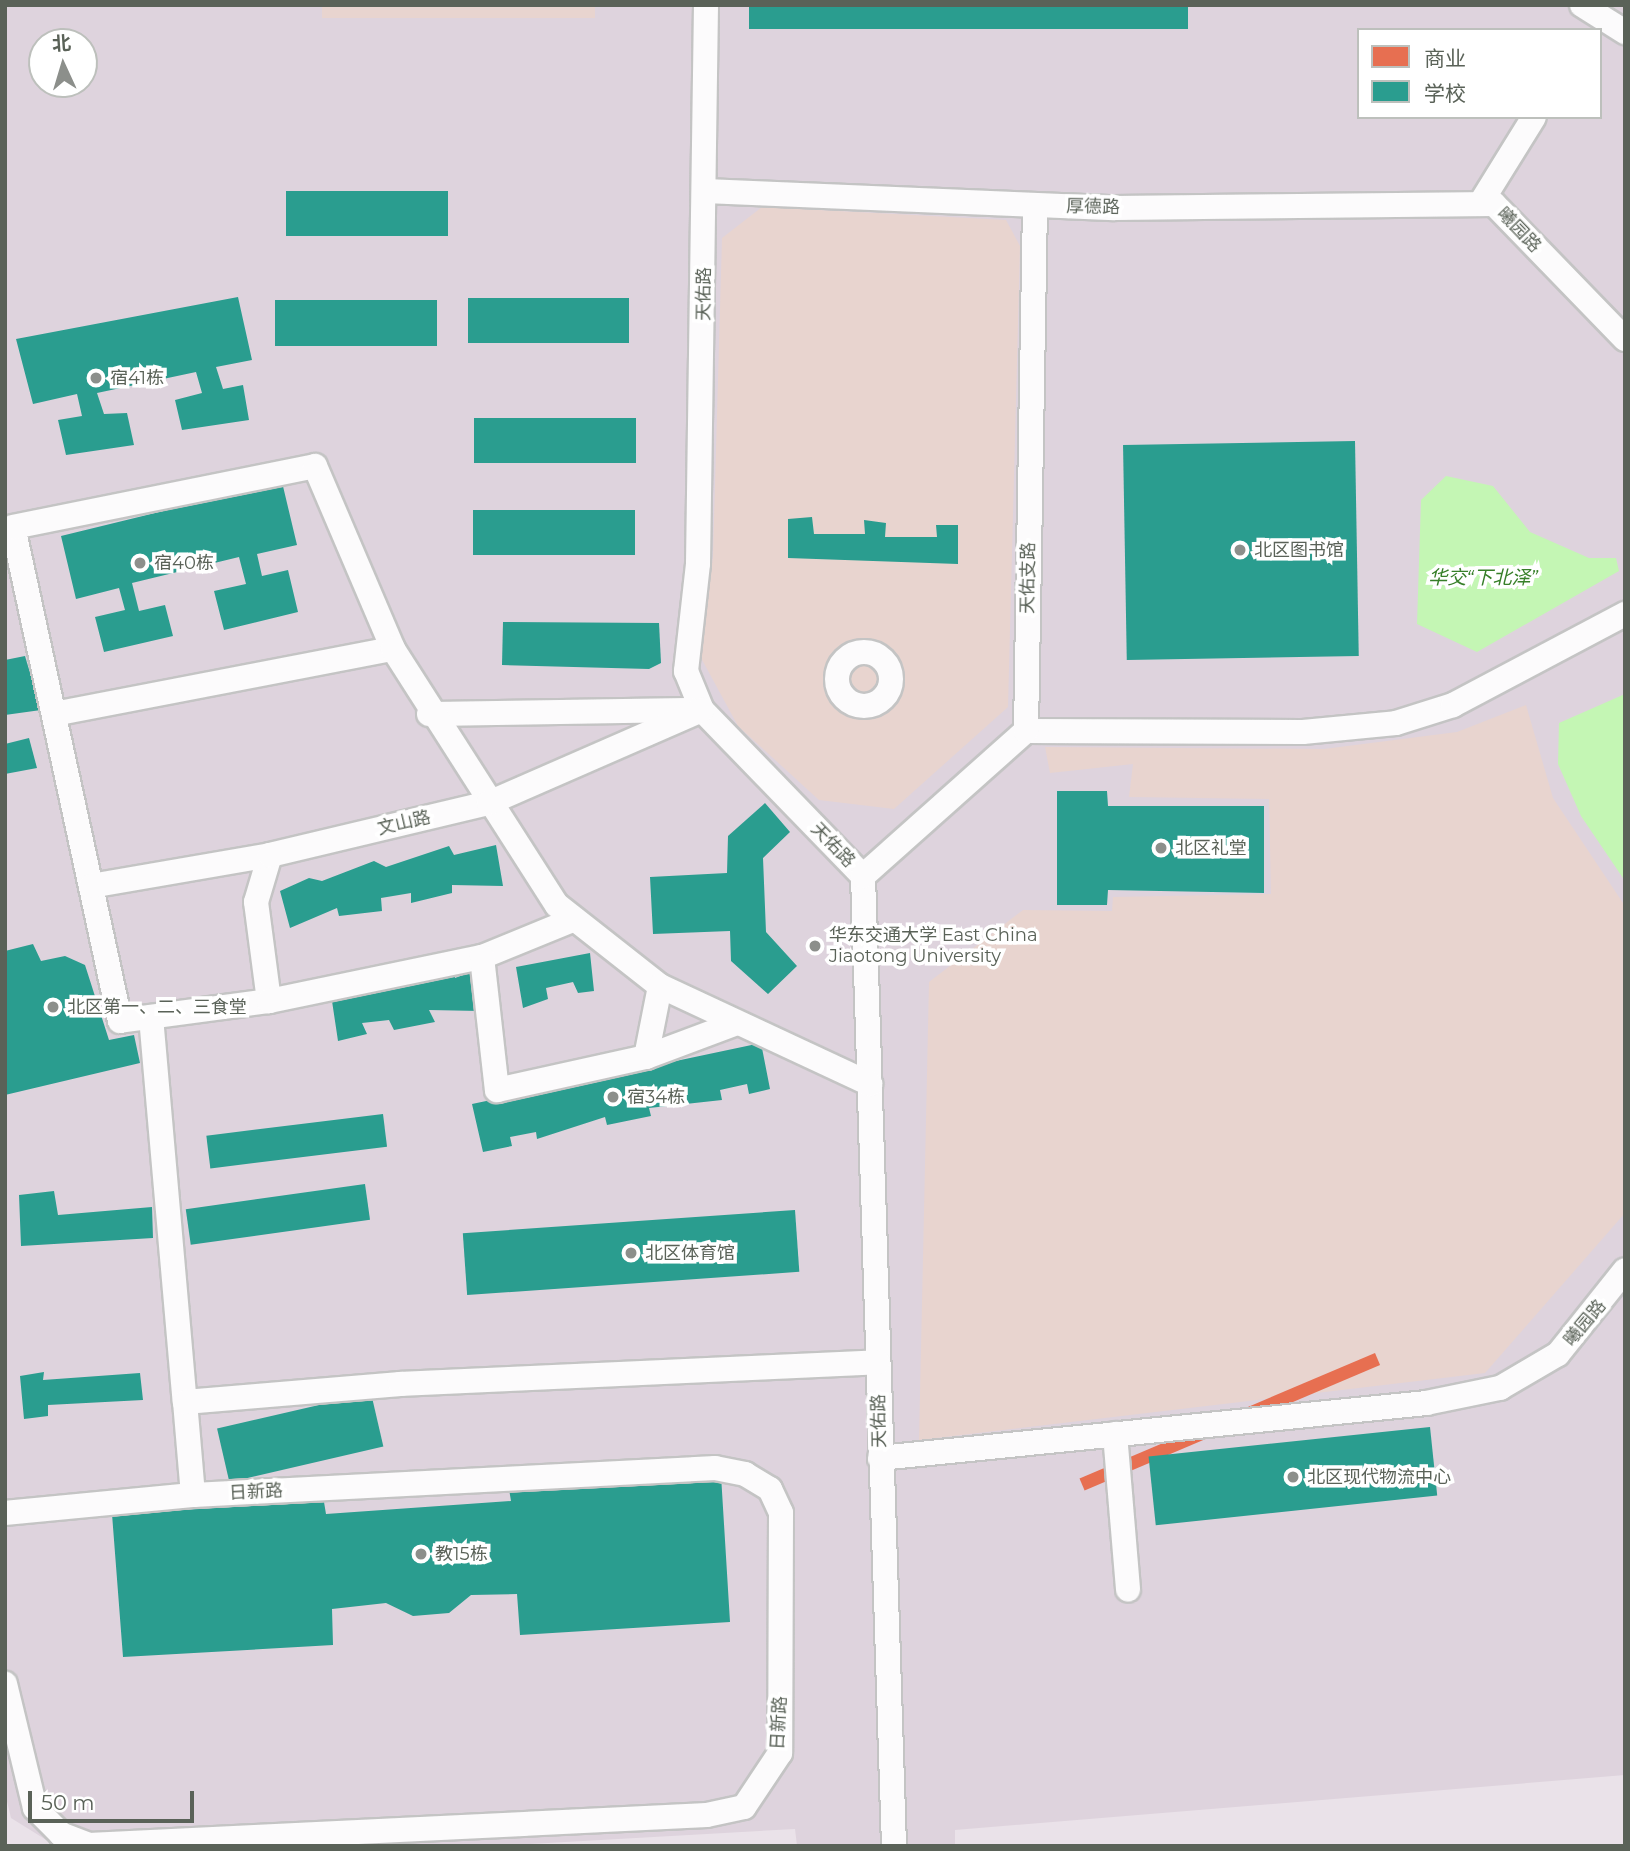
<!DOCTYPE html>
<html>
<head>
<meta charset="utf-8">
<style>
  body { margin:0 }
  #map { position:relative; width:1630px; height:1851px; overflow:hidden; background:#eae2e9; font-family:Montserrat,"Noto Sans SC",sans-serif }
  div>[style] { position:absolute }
  .education>* { inset:0; background:#ded3dd }
  .green>* { inset:0; background:#e8d4cf; transform-origin:0 0 }
  .water>* { inset:0; background:#c4f6b4 }
  .shops>* { inset:0; background:#e76f51; transform-origin:0 0 }
  .schools>* { inset:0; background:#2a9d8f; transform-origin:0 0 }
  .roads { filter:drop-shadow(2px 0 #c4c4c4) drop-shadow(-2px 0 #c4c4c4) drop-shadow(0 2px #c4c4c4) drop-shadow(0 -2px #c4c4c4) }
  .street>* { height:24px; margin:-12px; padding:0 12px; transform-origin:12px; border-radius:12px; background:#fcfbfc }
  .street>.ring { margin:-12px; padding:0; box-sizing:content-box; background:none; border:24px solid #fcfbfc; border-radius:50% }
  .dots>* { width:19px; height:19px; translate:-50% -50%; box-sizing:border-box; border:4px solid #fff; border-radius:50% }
  span { translate:-50% -50%; white-space:nowrap; text-align:center; line-height:1.15; -webkit-text-stroke:7px #fff; paint-order:stroke }
  .street-label { font-size:18px; color:#5a6258 }
  .poi-label { font-size:18px; color:#5a6258 }
  .left { translate:0 -50%; text-align:left }
  .water-label { font-size:19px; color:#377f29; font-style:italic }
  .frame { position:absolute; inset:0; border:7px solid #5a6258; pointer-events:none }
  .legend { position:absolute; left:1357px; top:28px; width:245px; height:91px; box-sizing:border-box; background:#fff; border:2px solid #bdc0bc; margin:0; padding:9px 12px; list-style:none; font-size:21px; color:#5a6258 }
  .legend li { display:flex; align-items:center; gap:14px; height:35px }
  .legend b { width:35px; border:2px solid #bdc0bc }
  .north { position:absolute; left:28px; top:28px; width:70px; height:70px; box-sizing:border-box; background:#fff; border:2px solid #bdc0bc; border-radius:50%; rotate:356deg; font-size:19px; font-weight:700; line-height:28px; text-align:center; color:#5a6258 }
  .north::after { content:''; display:block; margin:auto; width:24px; height:32px; background:#8c8f8b; clip-path:polygon(50% 0,100% 100%,50% 72%,0 100%) }
  .scale { position:absolute; left:28px; top:1791px; width:166px; height:32px; box-sizing:border-box; border:4px solid #5a6258; border-top:0; padding-left:9px; font-size:21px; line-height:24px; white-space:nowrap; color:#5a6258; -webkit-text-stroke:5px #fff; paint-order:stroke }
</style>
</head>
<body>
<div id="map">
  <div class="education">
    <i style="clip-path:polygon(evenodd,5px 5px,1625px 5px,1625px 1775px,955px 1830px,955px 1846px,797px 1846px,795px 1829px,493px 1846px,56px 1846px,11px 1818px,5px 1793px,5px 5px,1359px 30px,1600px 30px,1600px 117px,1359px 117px,1359px 30px,5px 5px,42px 42px,84px 42px,84px 84px,42px 84px,42px 42px)"></i>
  </div>
  <div class="green">
    <i style="left:322px;top:5px;width:273px;height:13px"></i>
    <i style="clip-path:polygon(762px 207px,1006px 220px,1020px 246px,1008px 707px,894px 809px,819px 800px,738px 726px,700px 656px,713px 556px,722px 238px)"></i>
    <i style="clip-path:polygon(1526px 705px,1553px 798px,1625px 906px,1625px 1213px,1485px 1373px,919px 1440px,929px 982px,1023px 910px,1112px 911px,1113px 897px,1271px 894px,1269px 799px,1129px 797px,1133px 764px,1050px 773px,1045px 747px,1324px 749px,1457px 732px)"></i>
  </div>
  <div class="water">
    <i style="clip-path:polygon(1446px 476px,1493px 486px,1530px 532px,1589px 558px,1616px 558px,1619px 571px,1477px 652px,1417px 624px,1421px 500px)"></i>
    <i style="clip-path:polygon(1625px 694px,1625px 881px,1581px 816px,1558px 764px,1559px 723px)"></i>
  </div>
  <div class="shops">
    <i style="left:1375px;top:1353px;width:13px;height:321px;rotate:67deg"></i>
  </div>
  <div class="schools">
    <i style="left:749px;top:5px;width:439px;height:24px"></i>
    <i style="left:448px;top:191px;width:45px;height:162px;rotate:90deg"></i>
    <i style="clip-path:polygon(238px 297px,252px 360px,216px 367px,223px 389px,243px 385px,249px 420px,182px 430px,175px 400px,202px 393px,196px 372px,97px 393px,104px 414px,127px 413px,134px 445px,66px 455px,58px 420px,82px 416px,77px 394px,33px 404px,16px 339px)"></i>
    <i style="left:468px;top:298px;width:161px;height:45px"></i>
    <i style="left:437px;top:300px;width:46px;height:162px;rotate:90deg"></i>
    <i style="left:474px;top:418px;width:162px;height:45px"></i>
    <i style="left:1355px;top:441px;width:215px;height:232px;rotate:89deg"></i>
    <i style="clip-path:polygon(282px 482px,297px 545px,257px 554px,262px 576px,288px 570px,298px 612px,224px 630px,214px 591px,246px 584px,239px 557px,132px 583px,139px 611px,165px 605px,173px 636px,104px 652px,95px 617px,125px 610px,119px 588px,76px 599px,61px 536px)"></i>
    <i style="left:473px;top:510px;width:162px;height:45px"></i>
    <i style="clip-path:polygon(812px 517px,814px 534px,865px 534px,864px 520px,886px 523px,885px 537px,937px 537px,936px 525px,958px 525px,958px 564px,788px 558px,788px 519px)"></i>
    <i style="clip-path:polygon(503px 622px,659px 623px,661px 663px,649px 669px,502px 665px)"></i>
    <i style="clip-path:polygon(25px 656px,41px 710px,5px 715px,5px 660px)"></i>
    <i style="clip-path:polygon(29px 738px,37px 768px,5px 774px,5px 744px)"></i>
    <i style="clip-path:polygon(1057px 791px,1107px 791px,1108px 806px,1264px 806px,1264px 893px,1108px 890px,1107px 905px,1057px 905px)"></i>
    <i style="clip-path:polygon(765px 803px,790px 832px,763px 858px,766px 932px,797px 966px,768px 994px,731px 961px,730px 931px,653px 934px,650px 877px,727px 873px,728px 836px)"></i>
    <i style="clip-path:polygon(496px 845px,503px 886px,452px 885px,452px 893px,411px 903px,411px 893px,381px 898px,382px 911px,339px 916px,337px 908px,290px 928px,280px 891px,309px 878px,322px 881px,374px 861px,386px 867px,449px 846px,454px 855px)"></i>
    <i style="clip-path:polygon(33px 944px,41px 961px,65px 956px,85px 965px,109px 1040px,134px 1035px,140px 1063px,5px 1095px,5px 951px)"></i>
    <i style="clip-path:polygon(590px 953px,594px 991px,578px 993px,573px 982px,546px 988px,548px 999px,523px 1008px,516px 967px)"></i>
    <i style="clip-path:polygon(454px 969px,455px 978px,474px 971px,480px 1011px,429px 1010px,435px 1022px,394px 1030px,389px 1020px,362px 1023px,367px 1034px,338px 1041px,332px 1001px,347px 998px,348px 989px)"></i>
    <i style="clip-path:polygon(761px 1043px,770px 1089px,749px 1094px,747px 1084px,720px 1090px,722px 1100px,649px 1108px,651px 1116px,607px 1125px,605px 1117px,537px 1139px,536px 1132px,510px 1137px,512px 1146px,483px 1152px,472px 1104px)"></i>
    <i style="left:383px;top:1114px;width:33px;height:178px;rotate:83deg"></i>
    <i style="left:365px;top:1184px;width:36px;height:181px;rotate:82deg"></i>
    <i style="clip-path:polygon(54px 1191px,58px 1215px,152px 1207px,153px 1238px,21px 1246px,19px 1195px)"></i>
    <i style="left:795px;top:1210px;width:62px;height:333px;rotate:86deg"></i>
    <i style="clip-path:polygon(44px 1372px,43px 1380px,140px 1373px,143px 1400px,48px 1405px,48px 1416px,24px 1419px,20px 1376px)"></i>
    <i style="left:371px;top:1393px;width:55px;height:158px;rotate:77deg"></i>
    <i style="left:1430px;top:1427px;width:69px;height:283px;rotate:84deg"></i>
    <i style="clip-path:polygon(721px 1475px,730px 1622px,520px 1635px,517px 1594px,471px 1595px,449px 1613px,413px 1616px,386px 1603px,332px 1609px,333px 1645px,123px 1657px,112px 1514px,324px 1502px,326px 1514px,511px 1501px,509px 1489px)"></i>
  </div>
  <div class="roads">
    <div class="street">
      <i style="left:706px;top:5px;width:559px;rotate:90.82deg"></i>
      <i style="left:698px;top:564px;width:108px;rotate:96.4deg"></i>
      <i style="left:686px;top:671px;width:42px;rotate:67.7deg"></i>
      <i style="left:702px;top:710px;width:231px;rotate:45.9deg"></i>
      <i style="left:863px;top:876px;width:970px;rotate:88.17deg"></i>
      <i style="left:1582px;top:5px;width:51px;rotate:32.1deg"></i>
      <i style="left:705px;top:191px;width:410px;rotate:2.4deg"></i>
      <i style="left:1115px;top:208px;width:379px;rotate:-0.6deg"></i>
      <i style="left:1494px;top:204px;width:188px;rotate:45.9deg"></i>
      <i style="left:1480px;top:204px;width:102px;rotate:-58.2deg"></i>
      <i class="ring" style="left:837px;top:652px;width:30px;height:30px"></i>
      <i style="left:54px;top:714px;width:345px;rotate:-10.9deg"></i>
      <i style="left:429px;top:714px;width:262px;rotate:-0.9deg"></i>
      <i style="left:1026px;top:731px;width:277px;rotate:0.2deg"></i>
      <i style="left:1303px;top:732px;width:93px;rotate:-5.5deg"></i>
      <i style="left:1396px;top:723px;width:60px;rotate:-17.5deg"></i>
      <i style="left:1453px;top:705px;width:195px;rotate:-27.9deg"></i>
      <i style="left:270px;top:855px;width:49px;rotate:106.6deg"></i>
      <i style="left:256px;top:902px;width:100px;rotate:82.5deg"></i>
      <i style="left:269px;top:1001px;width:150px;rotate:172.4deg"></i>
      <i style="left:120px;top:1021px;width:505px;rotate:-102.22deg"></i>
      <i style="left:13px;top:527px;width:308px;rotate:-11.4deg"></i>
      <i style="left:315px;top:466px;width:199px;rotate:66.9deg"></i>
      <i style="left:393px;top:649px;width:304px;rotate:57.4deg"></i>
      <i style="left:557px;top:905px;width:131px;rotate:38.2deg"></i>
      <i style="left:660px;top:986px;width:232px;rotate:25deg"></i>
      <i style="left:863px;top:876px;width:218px;rotate:-41.7deg"></i>
      <i style="left:1026px;top:731px;width:525px;rotate:-89.02deg"></i>
      <i style="left:91px;top:886px;width:182px;rotate:-9.8deg"></i>
      <i style="left:270px;top:855px;width:225px;rotate:-13.4deg"></i>
      <i style="left:489px;top:803px;width:232px;rotate:-23.6deg"></i>
      <i style="left:482px;top:957px;width:100px;rotate:-22.2deg"></i>
      <i style="left:269px;top:1001px;width:217px;rotate:-11.7deg"></i>
      <i style="left:482px;top:957px;width:134px;rotate:83.6deg"></i>
      <i style="left:497px;top:1090px;width:153px;rotate:-12.5deg"></i>
      <i style="left:646px;top:1057px;width:97px;rotate:-20.5deg"></i>
      <i style="left:151px;top:1017px;width:386px;rotate:85deg"></i>
      <i style="left:646px;top:1057px;width:72px;rotate:-78.8deg"></i>
      <i style="left:1115px;top:1434px;width:156px;rotate:85.2deg"></i>
      <i style="left:880px;top:1458px;width:549px;rotate:-5.75deg"></i>
      <i style="left:1426px;top:1403px;width:76px;rotate:-11.5deg"></i>
      <i style="left:1500px;top:1388px;width:67px;rotate:-30.4deg"></i>
      <i style="left:1558px;top:1354px;width:107px;rotate:-51.4deg"></i>
      <i style="left:193px;top:1495px;width:93px;rotate:-94.9deg"></i>
      <i style="left:185px;top:1402px;width:216px;rotate:-4.8deg"></i>
      <i style="left:400px;top:1384px;width:478px;rotate:-2.6deg"></i>
      <i style="left:5px;top:1513px;width:189px;rotate:-5.5deg"></i>
      <i style="left:193px;top:1495px;width:523px;rotate:-2.96deg"></i>
      <i style="left:715px;top:1468px;width:31px;rotate:11deg"></i>
      <i style="left:745px;top:1474px;width:29px;rotate:31deg"></i>
      <i style="left:770px;top:1489px;width:26px;rotate:65deg"></i>
      <i style="left:781px;top:1513px;width:240px;rotate:90.2deg"></i>
      <i style="left:780px;top:1753px;width:65px;rotate:123.7deg"></i>
      <i style="left:744px;top:1807px;width:38px;rotate:168deg"></i>
      <i style="left:707px;top:1815px;width:619px;rotate:177.22deg"></i>
      <i style="left:89px;top:1845px;width:30px;rotate:-159deg"></i>
      <i style="left:61px;top:1834px;width:37px;rotate:-135deg"></i>
      <i style="left:35px;top:1808px;width:128px;rotate:-103.6deg"></i>
    </div>
  </div>
  <div class="dots">
    <i style="left:96px;top:378px;background:#8c8f8b"></i>
    <i style="left:1240px;top:550px;background:#8c8f8b"></i>
    <i style="left:140px;top:563px;background:#8c8f8b"></i>
    <i style="left:1161px;top:848px;background:#8c8f8b"></i>
    <i style="left:815px;top:946px;background:#8c8f8b"></i>
    <i style="left:53px;top:1007px;background:#8c8f8b"></i>
    <i style="left:613px;top:1097px;background:#8c8f8b"></i>
    <i style="left:631px;top:1253px;background:#8c8f8b"></i>
    <i style="left:1293px;top:1477px;background:#8c8f8b"></i>
    <i style="left:421px;top:1554px;background:#8c8f8b"></i>
  </div>
  <div class="street-label">
    <span style="left:1093px;top:207px;rotate:1deg">厚德路</span>
    <span style="left:1519px;top:230px;rotate:46deg">曦园路</span>
    <span style="left:704px;top:294px;rotate:-89deg">天佑路</span>
    <span style="left:1028px;top:578px;rotate:-89deg">天佑支路</span>
    <span style="left:404px;top:823px;rotate:-13deg">文山路</span>
    <span style="left:833px;top:845px;rotate:46deg">天佑路</span>
    <span style="left:1585px;top:1323px;rotate:-50deg">曦园路</span>
    <span style="left:879px;top:1421px;rotate:-91deg">天佑路</span>
    <span style="left:256px;top:1492px;rotate:-3deg">日新路</span>
    <span style="left:779px;top:1723px;rotate:-87deg">日新路</span>
  </div>
  <div class="poi-label">
    <span class="left" style="left:110px;top:378px">宿41栋</span>
    <span class="left" style="left:1254px;top:550px">北区图书馆</span>
    <span class="left" style="left:154px;top:563px">宿40栋</span>
    <span class="left" style="left:1175px;top:848px">北区礼堂</span>
    <span class="left" style="left:829px;top:946px">华东交通大学 East China<br>Jiaotong University</span>
    <span class="left" style="left:67px;top:1007px">北区第一、二、三食堂</span>
    <span class="left" style="left:627px;top:1097px">宿34栋</span>
    <span class="left" style="left:645px;top:1253px">北区体育馆</span>
    <span class="left" style="left:1307px;top:1477px">北区现代物流中心</span>
    <span class="left" style="left:435px;top:1554px">教15栋</span>
  </div>
  <div class="water-label">
    <span style="left:1483px;top:578px">华交“下北泽”</span>
  </div>
  <div class="frame"></div>
  <ul class="legend">
  <li><b style="height:19px;background:#e76f51"></b>商业</li>
  <li><b style="height:19px;background:#2a9d8f"></b>学校</li>
  </ul>
  <div class="north">北</div>
  <div class="scale">50 m</div>
</div>
</body>
</html>
